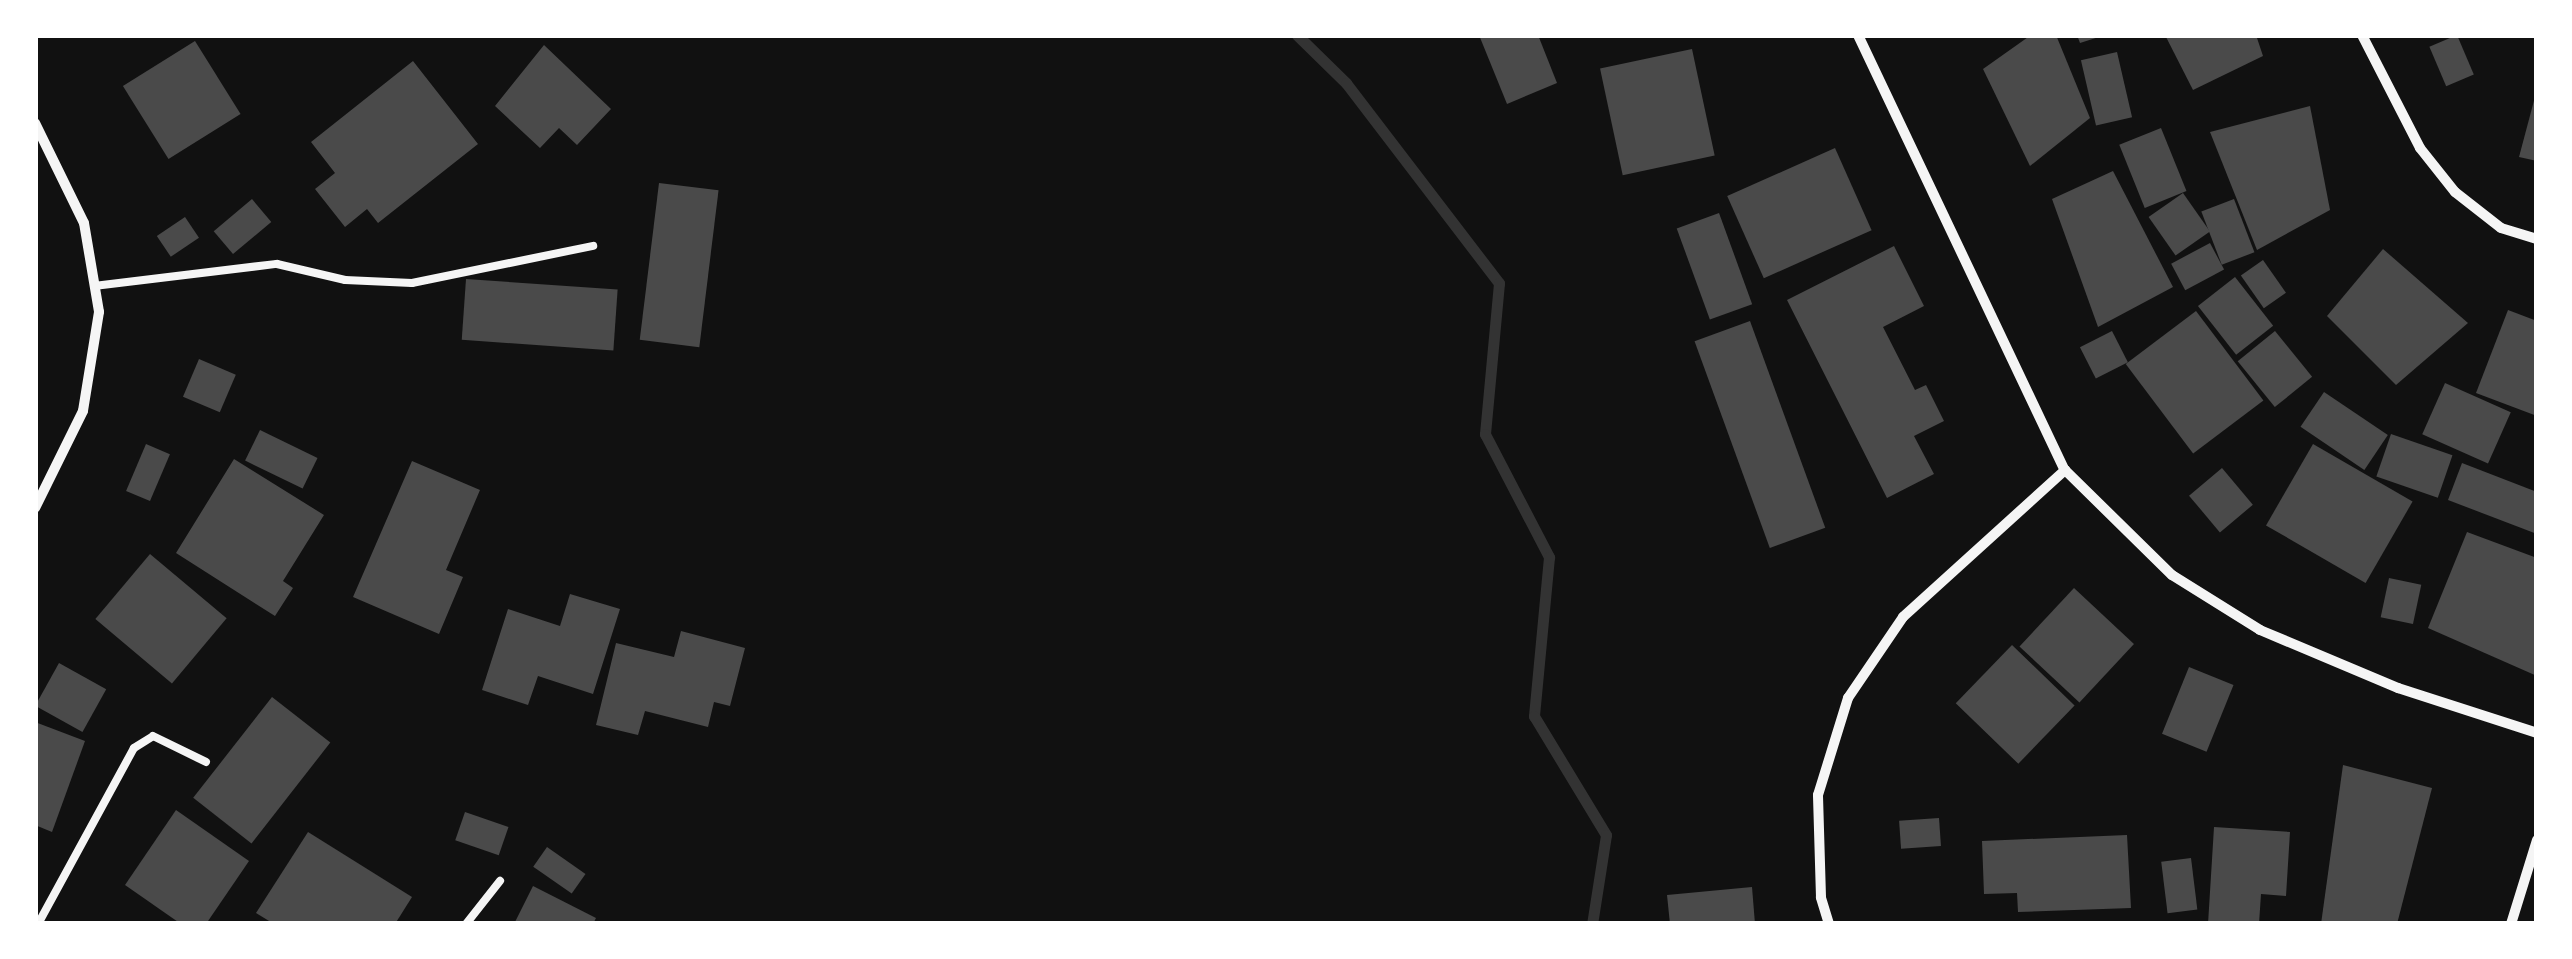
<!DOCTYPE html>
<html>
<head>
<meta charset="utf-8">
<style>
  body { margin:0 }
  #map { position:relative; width:2572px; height:959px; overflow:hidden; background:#111; font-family:"Sofia Sans Condensed",sans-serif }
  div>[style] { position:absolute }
  .stream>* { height:11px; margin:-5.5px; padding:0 5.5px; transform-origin:5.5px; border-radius:5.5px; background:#333 }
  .building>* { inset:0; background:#4a4a4a; transform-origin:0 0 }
  .service>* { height:8px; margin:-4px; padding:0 4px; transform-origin:4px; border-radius:4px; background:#f5f5f5 }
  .minor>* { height:10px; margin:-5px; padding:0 5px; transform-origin:5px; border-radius:5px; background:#f5f5f5 }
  span { translate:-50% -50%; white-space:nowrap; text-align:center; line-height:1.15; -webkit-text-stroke:8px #fff; paint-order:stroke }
  .frame { position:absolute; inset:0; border:38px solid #fff; pointer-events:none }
</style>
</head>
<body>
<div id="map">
  <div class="stream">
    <i style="left:1297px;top:35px;width:69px;rotate:44.4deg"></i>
    <i style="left:1346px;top:83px;width:252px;rotate:52.6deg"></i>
    <i style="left:1499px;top:283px;width:152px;rotate:95.3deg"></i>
    <i style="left:1485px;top:434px;width:139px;rotate:62.5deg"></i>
    <i style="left:1549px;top:557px;width:160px;rotate:95.4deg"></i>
    <i style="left:1534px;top:716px;width:139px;rotate:58.8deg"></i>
    <i style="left:1606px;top:835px;width:90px;rotate:98.9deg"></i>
  </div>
  <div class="building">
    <i style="clip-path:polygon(1479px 35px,1538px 35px,1557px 83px,1507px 104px)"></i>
    <i style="clip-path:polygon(2031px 35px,2056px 35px,2090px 118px,2030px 166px,1983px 69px)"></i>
    <i style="clip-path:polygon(2077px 35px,2102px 35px,2102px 36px,2080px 43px)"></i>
    <i style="clip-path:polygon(2165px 35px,2256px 35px,2263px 56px,2193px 90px)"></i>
    <i style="left:2457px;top:35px;width:43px;height:30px;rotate:67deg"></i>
    <i style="left:195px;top:41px;width:86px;height:85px;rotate:58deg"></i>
    <i style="clip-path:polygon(544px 45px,611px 109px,577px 145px,559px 128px,540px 148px,495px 106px)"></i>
    <i style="left:1692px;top:49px;width:109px;height:94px;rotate:78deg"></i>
    <i style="left:2117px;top:52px;width:67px;height:37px;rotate:77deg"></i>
    <i style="clip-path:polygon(413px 61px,478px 144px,378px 223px,367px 209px,345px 227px,315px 189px,335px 173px,311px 142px)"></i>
    <i style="clip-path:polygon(2536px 93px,2537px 94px,2537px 161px,2519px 157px)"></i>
    <i style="clip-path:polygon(2310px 106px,2330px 210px,2257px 250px,2210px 132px)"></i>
    <i style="left:2161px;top:128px;width:68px;height:45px;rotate:68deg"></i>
    <i style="left:1835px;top:148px;width:90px;height:118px;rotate:66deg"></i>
    <i style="clip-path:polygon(2113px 171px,2173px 287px,2098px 327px,2052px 199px)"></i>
    <i style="left:659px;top:183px;width:60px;height:158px;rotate:7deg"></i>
    <i style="left:2183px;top:193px;width:47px;height:42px;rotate:55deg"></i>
    <i style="left:252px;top:199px;width:30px;height:50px;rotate:50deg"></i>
    <i style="left:2234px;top:199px;width:57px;height:35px;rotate:69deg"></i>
    <i style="left:1719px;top:213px;width:97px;height:45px;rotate:70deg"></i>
    <i style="left:185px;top:217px;width:25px;height:34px;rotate:56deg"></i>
    <i style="left:2210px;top:243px;width:30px;height:44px;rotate:62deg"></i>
    <i style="clip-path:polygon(1894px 246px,1924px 306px,1883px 327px,1915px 390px,1926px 385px,1944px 421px,1914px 436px,1934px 474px,1887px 498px,1787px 300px)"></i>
    <i style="clip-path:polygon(2383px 249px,2468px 323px,2396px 385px,2327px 316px)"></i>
    <i style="left:2263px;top:260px;width:40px;height:27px;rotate:55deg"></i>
    <i style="left:2235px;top:277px;width:62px;height:47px;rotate:52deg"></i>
    <i style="left:466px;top:279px;width:152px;height:61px;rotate:4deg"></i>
    <i style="clip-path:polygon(2508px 310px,2537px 321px,2537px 416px,2476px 393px)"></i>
    <i style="left:2196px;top:311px;width:112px;height:88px;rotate:53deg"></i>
    <i style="left:1750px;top:321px;width:220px;height:59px;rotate:70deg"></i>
    <i style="left:2112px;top:331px;width:35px;height:36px;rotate:63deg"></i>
    <i style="left:2275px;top:331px;width:59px;height:48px;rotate:51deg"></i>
    <i style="left:199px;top:359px;width:40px;height:41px;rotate:23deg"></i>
    <i style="left:2445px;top:383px;width:72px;height:56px;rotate:24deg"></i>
    <i style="left:2324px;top:392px;width:77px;height:42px;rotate:34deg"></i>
    <i style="left:260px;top:430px;width:64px;height:34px;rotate:26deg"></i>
    <i style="left:2391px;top:434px;width:65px;height:45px;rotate:19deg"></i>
    <i style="left:146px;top:444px;width:26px;height:51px;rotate:23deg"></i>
    <i style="left:2313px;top:444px;width:115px;height:94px;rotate:30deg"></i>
    <i style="clip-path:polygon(234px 459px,324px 515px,283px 581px,293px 588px,275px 616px,176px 553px)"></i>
    <i style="clip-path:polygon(412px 461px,480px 490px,446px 570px,463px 577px,439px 634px,353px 597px)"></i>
    <i style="clip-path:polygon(2462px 463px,2537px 492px,2537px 534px,2448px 500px)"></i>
    <i style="left:2222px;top:468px;width:48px;height:43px;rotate:50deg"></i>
    <i style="clip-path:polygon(2467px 532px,2537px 558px,2537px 676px,2428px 628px)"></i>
    <i style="left:150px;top:554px;width:100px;height:85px;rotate:40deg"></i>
    <i style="left:2389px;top:578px;width:33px;height:40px;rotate:12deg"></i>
    <i style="left:2074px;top:588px;width:82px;height:80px;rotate:43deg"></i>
    <i style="clip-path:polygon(570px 594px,620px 609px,593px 694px,538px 676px,528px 705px,482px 690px,508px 609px,560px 626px)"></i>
    <i style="clip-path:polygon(681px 631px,745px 648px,730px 706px,714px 702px,708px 727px,645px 711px,638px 735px,596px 725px,616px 643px,674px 657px)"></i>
    <i style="left:2012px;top:645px;width:87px;height:81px;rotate:44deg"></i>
    <i style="left:59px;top:663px;width:54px;height:49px;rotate:29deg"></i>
    <i style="left:2189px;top:667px;width:48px;height:72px;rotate:22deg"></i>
    <i style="left:272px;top:697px;width:74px;height:128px;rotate:38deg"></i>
    <i style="clip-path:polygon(35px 722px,85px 741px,52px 832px,35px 825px)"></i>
    <i style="clip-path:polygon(2343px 765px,2432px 788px,2397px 924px,2321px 924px)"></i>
    <i style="clip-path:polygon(176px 810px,249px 861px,206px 924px,181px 924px,125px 885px)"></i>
    <i style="left:465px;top:812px;width:46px;height:30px;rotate:19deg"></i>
    <i style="left:1939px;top:818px;width:28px;height:40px;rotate:86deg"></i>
    <i style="clip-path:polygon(2214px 827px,2290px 832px,2286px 896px,2261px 894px,2259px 924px,2208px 924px)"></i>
    <i style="clip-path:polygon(308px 832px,412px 897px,395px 924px,274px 924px,256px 913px)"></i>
    <i style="clip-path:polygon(2127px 835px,2131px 908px,2018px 912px,2017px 893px,1984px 894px,1982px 841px)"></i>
    <i style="left:547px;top:847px;width:47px;height:24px;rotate:35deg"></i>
    <i style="left:2191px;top:858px;width:52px;height:30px;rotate:83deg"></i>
    <i style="clip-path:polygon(533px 886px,596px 918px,593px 924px,514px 924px)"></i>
    <i style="clip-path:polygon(1752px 887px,1755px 924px,1670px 924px,1667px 895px)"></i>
  </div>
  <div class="service">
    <i style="left:94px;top:286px;width:184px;rotate:-6.9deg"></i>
    <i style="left:277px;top:264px;width:70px;rotate:13.2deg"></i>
    <i style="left:345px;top:280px;width:67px;rotate:2.6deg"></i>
    <i style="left:412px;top:283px;width:185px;rotate:-11.6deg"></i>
    <i style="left:38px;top:924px;width:200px;rotate:-61.4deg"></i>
    <i style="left:134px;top:748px;width:22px;rotate:-32deg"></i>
    <i style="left:153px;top:736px;width:59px;rotate:26.1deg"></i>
    <i style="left:466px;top:924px;width:55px;rotate:-51.7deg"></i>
  </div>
  <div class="minor">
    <i style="left:1858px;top:35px;width:482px;rotate:64.6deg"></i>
    <i style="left:2065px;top:470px;width:150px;rotate:44.5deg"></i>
    <i style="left:2172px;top:575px;width:104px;rotate:32deg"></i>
    <i style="left:2260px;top:630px;width:150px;rotate:22.8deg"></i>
    <i style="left:2398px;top:688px;width:146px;rotate:17.9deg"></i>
    <i style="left:2362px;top:35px;width:127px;rotate:62.8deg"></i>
    <i style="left:2420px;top:148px;width:56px;rotate:51.5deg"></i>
    <i style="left:2455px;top:192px;width:58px;rotate:38deg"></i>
    <i style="left:2501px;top:228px;width:38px;rotate:17deg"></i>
    <i style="left:35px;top:123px;width:111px;rotate:63.9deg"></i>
    <i style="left:84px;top:223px;width:90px;rotate:80.4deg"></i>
    <i style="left:99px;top:312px;width:100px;rotate:99.2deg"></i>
    <i style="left:83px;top:411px;width:108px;rotate:116.3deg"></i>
    <i style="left:1829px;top:924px;width:28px;rotate:-107deg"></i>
    <i style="left:1821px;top:897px;width:102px;rotate:-91.7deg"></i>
    <i style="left:1818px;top:795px;width:102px;rotate:-72.8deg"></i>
    <i style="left:1848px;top:698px;width:98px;rotate:-55.8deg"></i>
    <i style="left:1903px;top:617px;width:219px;rotate:-42.2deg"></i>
    <i style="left:2511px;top:924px;width:88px;rotate:-72.8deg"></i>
  </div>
  <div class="frame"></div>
</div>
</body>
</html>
